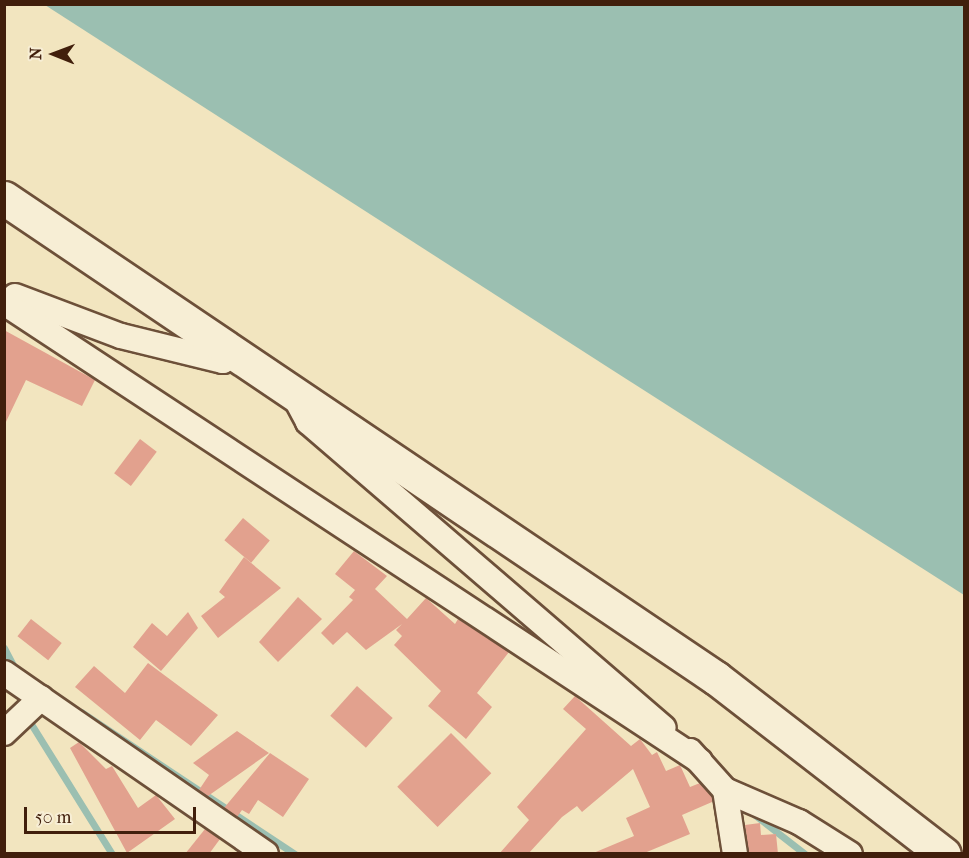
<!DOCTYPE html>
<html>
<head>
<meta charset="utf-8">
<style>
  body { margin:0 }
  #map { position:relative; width:969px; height:858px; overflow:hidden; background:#f2e5bf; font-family:"IM FELL French Canon",serif }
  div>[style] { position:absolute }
  .water>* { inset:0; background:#9bbfb1 }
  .stream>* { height:7px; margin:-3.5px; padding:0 3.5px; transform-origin:3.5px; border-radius:3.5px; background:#9bbfb1 }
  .building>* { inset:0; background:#e2a18e; transform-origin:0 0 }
  .roads { filter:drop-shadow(2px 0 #6d5039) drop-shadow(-2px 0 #6d5039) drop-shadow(0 2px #6d5039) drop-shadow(0 -2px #6d5039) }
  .street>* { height:24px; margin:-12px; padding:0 12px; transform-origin:12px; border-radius:12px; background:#f7eed5 }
  .secondary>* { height:33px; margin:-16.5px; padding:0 16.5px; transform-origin:16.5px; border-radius:16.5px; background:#f7eed5 }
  span { translate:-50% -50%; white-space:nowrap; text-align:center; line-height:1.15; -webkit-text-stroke:4.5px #f7eed5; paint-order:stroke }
  .frame { position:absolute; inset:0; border:6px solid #411f0c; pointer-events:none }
  .north { position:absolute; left:24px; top:24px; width:60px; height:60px; -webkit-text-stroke:4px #f7eed5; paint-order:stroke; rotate:271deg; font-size:16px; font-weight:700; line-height:24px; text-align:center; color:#411f0c }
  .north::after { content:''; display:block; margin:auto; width:21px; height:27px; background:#411f0c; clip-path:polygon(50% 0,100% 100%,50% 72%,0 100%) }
  .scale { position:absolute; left:24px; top:807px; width:172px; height:27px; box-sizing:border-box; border:3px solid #411f0c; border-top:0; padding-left:8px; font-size:18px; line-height:21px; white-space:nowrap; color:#411f0c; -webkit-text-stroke:4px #f7eed5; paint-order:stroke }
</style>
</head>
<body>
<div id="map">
  <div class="water">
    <i style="clip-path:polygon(45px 5px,964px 5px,964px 595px,606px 366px)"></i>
  </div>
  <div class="stream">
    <i style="left:4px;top:648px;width:19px;rotate:62deg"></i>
    <i style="left:81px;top:712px;width:257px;rotate:33.6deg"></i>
    <i style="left:28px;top:719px;width:159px;rotate:58.1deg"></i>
    <i style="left:755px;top:815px;width:63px;rotate:38deg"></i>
  </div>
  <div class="building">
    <i style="clip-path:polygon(4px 330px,95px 380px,82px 406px,26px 380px,4px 426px)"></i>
    <i style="left:140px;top:439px;width:21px;height:43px;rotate:37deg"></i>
    <i style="left:243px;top:518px;width:35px;height:29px;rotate:40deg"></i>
    <i style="clip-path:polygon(354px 551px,387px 576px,375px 589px,407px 619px,426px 598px,455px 624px,458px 619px,509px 652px,477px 693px,492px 707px,466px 739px,428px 706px,441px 691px,394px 645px,402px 636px,396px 630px,402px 624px,366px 650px,347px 632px,333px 645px,321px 633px,353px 600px,349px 597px,355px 590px,335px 574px)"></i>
    <i style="clip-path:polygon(244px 557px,281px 588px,218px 638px,201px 616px,225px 597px,219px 592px)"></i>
    <i style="clip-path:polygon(298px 597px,322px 619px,278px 662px,259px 642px)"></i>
    <i style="clip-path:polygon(188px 612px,198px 628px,161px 671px,133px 647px,152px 623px,167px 636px)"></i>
    <i style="left:31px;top:619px;width:39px;height:22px;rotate:38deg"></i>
    <i style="clip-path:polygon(148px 663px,218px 715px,191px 746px,156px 720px,140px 740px,75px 687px,94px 666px,125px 693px)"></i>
    <i style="left:357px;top:686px;width:48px;height:40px;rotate:42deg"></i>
    <i style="clip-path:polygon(575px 696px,631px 746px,640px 739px,652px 755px,657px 752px,666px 771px,680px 765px,690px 787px,700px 783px,712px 796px,712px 802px,682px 815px,690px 834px,642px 854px,591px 854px,634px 836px,626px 818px,650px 807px,633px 769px,582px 812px,577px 806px,562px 817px,528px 854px,499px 854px,529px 820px,517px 807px,586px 729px,563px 709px)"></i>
    <i style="clip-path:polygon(237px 731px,269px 753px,208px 796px,199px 790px,209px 775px,193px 763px)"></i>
    <i style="left:451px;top:733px;width:57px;height:76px;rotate:45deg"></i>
    <i style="clip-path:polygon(79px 742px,106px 769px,112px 766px,138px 808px,156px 795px,175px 819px,127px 853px,70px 748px)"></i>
    <i style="clip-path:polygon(270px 753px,309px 779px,283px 817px,258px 800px,249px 814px,242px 810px,237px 817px,224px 808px)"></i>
    <i style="clip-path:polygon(760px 823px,761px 835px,776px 834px,778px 854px,749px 854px,745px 825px)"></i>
    <i style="clip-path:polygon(205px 829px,220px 839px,209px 854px,185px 854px)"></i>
  </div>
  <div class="roads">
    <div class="street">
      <i style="left:15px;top:296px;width:113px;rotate:20.7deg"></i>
      <i style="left:121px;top:336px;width:105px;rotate:13.8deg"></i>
      <i style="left:223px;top:361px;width:10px;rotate:-45deg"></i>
      <i style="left:4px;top:303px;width:833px;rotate:33.35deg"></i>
      <i style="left:297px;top:401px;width:24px;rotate:62deg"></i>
      <i style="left:308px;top:422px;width:469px;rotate:40.7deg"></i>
      <i style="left:4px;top:673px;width:318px;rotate:34.6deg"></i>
      <i style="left:4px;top:733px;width:51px;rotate:-43.4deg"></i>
      <i style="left:690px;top:751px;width:52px;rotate:48.1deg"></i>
      <i style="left:725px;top:790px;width:81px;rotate:23.4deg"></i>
      <i style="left:799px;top:822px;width:60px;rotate:32.1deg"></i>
      <i style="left:725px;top:790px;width:65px;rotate:81.1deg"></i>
    </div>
    <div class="secondary">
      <i style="left:4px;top:198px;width:859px;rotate:33.99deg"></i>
      <i style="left:716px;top:678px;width:288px;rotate:37.7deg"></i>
    </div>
  </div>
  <div class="frame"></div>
  <div class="north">N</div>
  <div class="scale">50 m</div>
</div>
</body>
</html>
